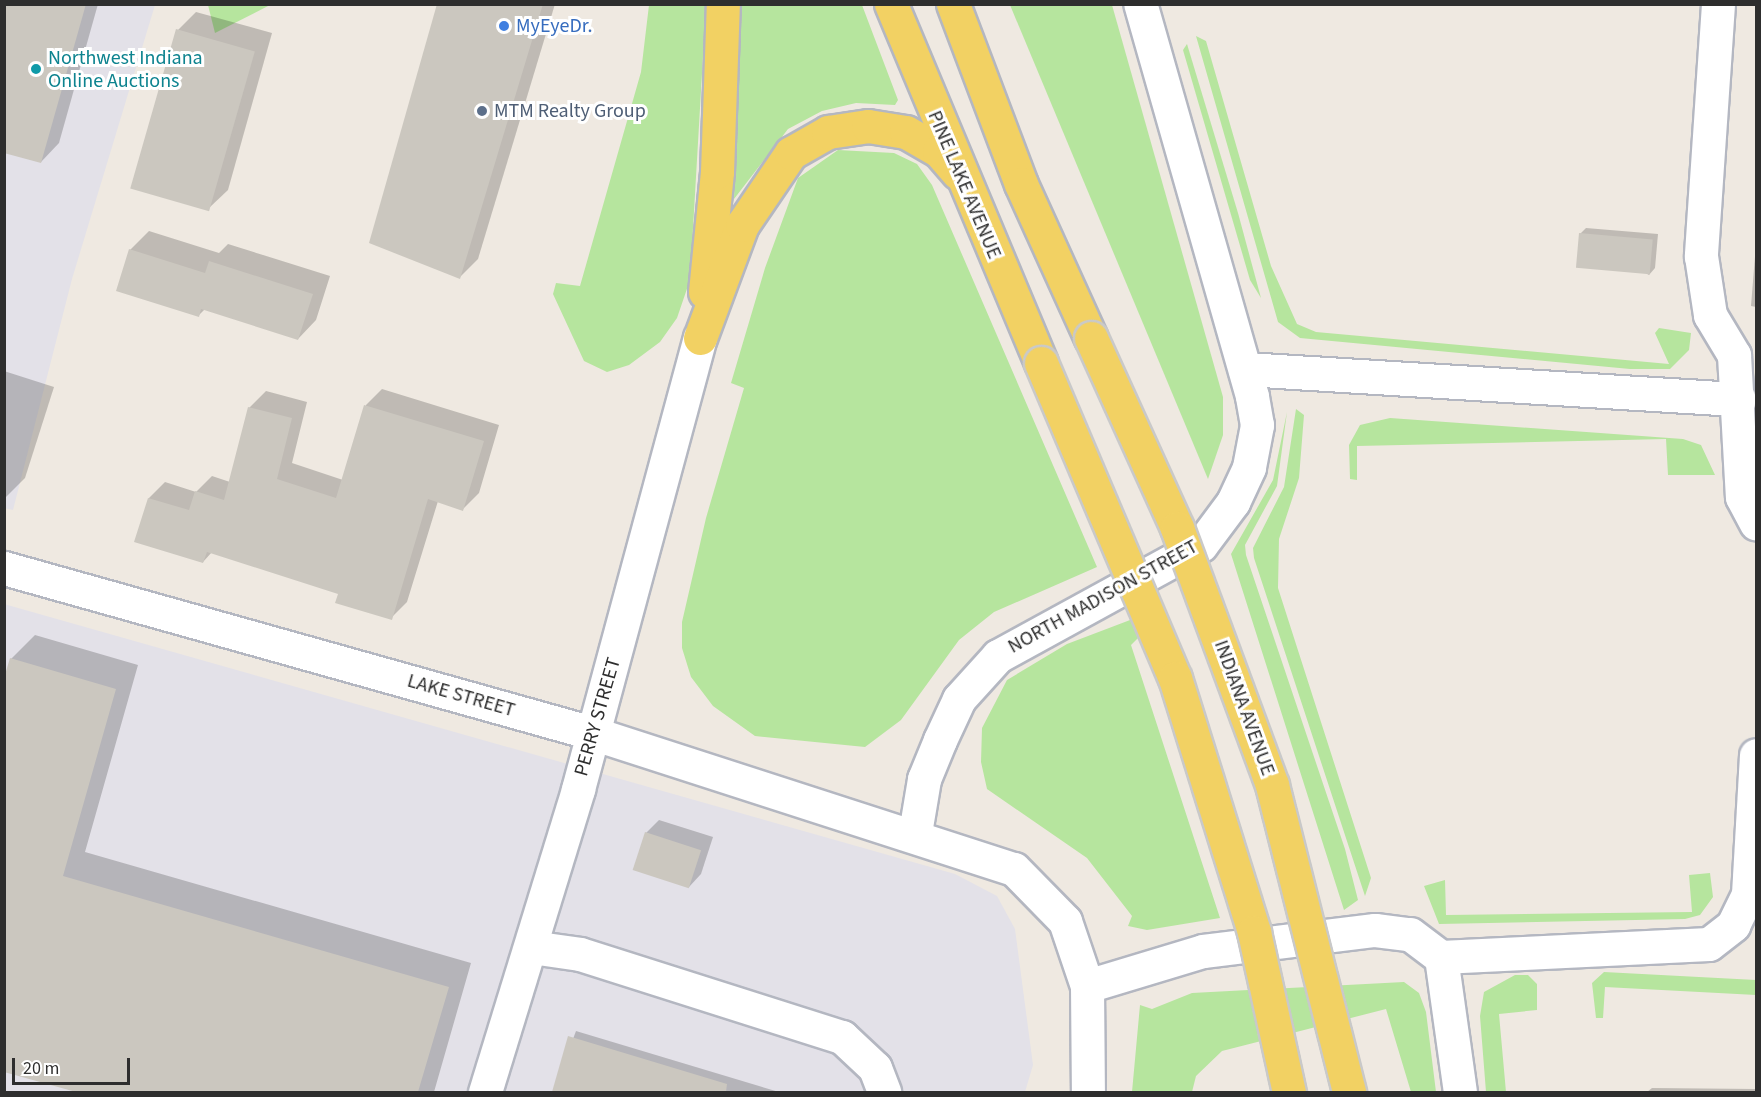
<!DOCTYPE html>
<html>
<head>
<meta charset="utf-8">
<style>
  body { margin:0 }
  #map { position:relative; width:1761px; height:1097px; overflow:hidden; background:#efe9e1; font-family:"Source Sans 3",sans-serif }
  div>[style] { position:absolute }
  .industrial>* { inset:0; background:#e3e1e8 }
  .green>* { inset:0; background:#b6e59e }
  .shadow>* { inset:0; background:#0003 }
  .building>* { inset:0; background:#cbc7bf; transform-origin:0 0 }
  .roads { filter:drop-shadow(2px 0 #b4b7c1) drop-shadow(-2px 0 #b4b7c1) drop-shadow(0 2px #b4b7c1) drop-shadow(0 -2px #b4b7c1) }
  .minor>* { height:33px; margin:-16.5px; padding:0 16.5px; transform-origin:16.5px; border-radius:16.5px; background:#fff }
  .major>* { height:33px; margin:-16.5px; padding:0 16.5px; transform-origin:16.5px; border-radius:16.5px; background:#f2d163 }
  .bridges { filter:drop-shadow(2px 0 #c9c9c9) drop-shadow(-2px 0 #c9c9c9) drop-shadow(0 2px #c9c9c9) drop-shadow(0 -2px #c9c9c9) }
  .major-bridge>* { height:33px; margin:-16.5px; padding:0 16.5px; transform-origin:16.5px; border-radius:16.5px; background:#f2d163 }
  .dots>* { width:16px; height:16px; translate:-50% -50%; box-sizing:border-box; border:3px solid #fff; border-radius:50% }
  span { translate:-50% -50%; white-space:nowrap; text-align:center; line-height:1.15; -webkit-text-stroke:6px #fff; paint-order:stroke }
  .shop-label { font-size:20px; color:#366cbe }
  .left { translate:0 -50%; text-align:left }
  .culture-label { font-size:20px; color:#0d838f }
  .service-label { font-size:20px; color:#4e5e75 }
  .street-label { font-size:20px; color:#2e2e2e }
  .frame { position:absolute; inset:0; border:6px solid #2e2e2e; pointer-events:none }
  .scale { position:absolute; left:12px; top:1058px; width:118px; height:27px; box-sizing:border-box; border:3px solid #2e2e2e; border-top:0; padding-left:8px; font-size:18px; line-height:21px; white-space:nowrap; color:#2e2e2e; -webkit-text-stroke:4px #fff; paint-order:stroke }
</style>
</head>
<body>
<div id="map">
  <div class="industrial">
    <i style="clip-path:polygon(4px 5px,155px 5px,72px 279px,13px 510px,4px 508px)"></i>
    <i style="clip-path:polygon(4px 604px,955px 874px,997px 896px,1015px 929px,1033px 1065px,1025px 1092px,5px 1092px)"></i>
  </div>
  <div class="green">
    <i style="clip-path:polygon(208px 5px,208px 4px,270px 5px,215px 33px)"></i>
    <i style="clip-path:polygon(649px 5px,706px 5px,690px 280px,677px 318px,660px 342px,629px 365px,607px 372px,584px 361px,553px 294px,556px 283px,580px 286px,641px 72px)"></i>
    <i style="clip-path:polygon(739px 5px,862px 5px,898px 100px,895px 105px,856px 103px,822px 111px,788px 129px,734px 199px)"></i>
    <i style="clip-path:polygon(1010px 5px,1112px 5px,1223px 397px,1223px 435px,1208px 479px)"></i>
    <i style="clip-path:polygon(1196px 36px,1206px 41px,1271px 266px,1297px 324px,1316px 332px,1669px 364px,1655px 333px,1659px 328px,1691px 333px,1689px 350px,1670px 369px,1630px 369px,1300px 338px,1278px 322px)"></i>
    <i style="clip-path:polygon(1187px 44px,1238px 213px,1261px 298px,1250px 280px,1183px 50px)"></i>
    <i style="clip-path:polygon(838px 150px,894px 153px,917px 164px,932px 185px,1097px 567px,994px 612px,959px 640px,901px 720px,865px 747px,755px 736px,713px 706px,691px 677px,682px 648px,682px 622px,706px 518px,744px 388px,731px 383px,765px 268px,798px 178px)"></i>
    <i style="clip-path:polygon(1296px 409px,1304px 415px,1299px 478px,1279px 539px,1278px 588px,1371px 878px,1365px 896px,1254px 558px,1253px 548px,1284px 487px)"></i>
    <i style="clip-path:polygon(1287px 412px,1277px 486px,1245px 545px,1246px 555px,1345px 849px,1358px 900px,1344px 910px,1231px 554px,1273px 480px)"></i>
    <i style="clip-path:polygon(1390px 418px,1683px 439px,1701px 445px,1715px 475px,1668px 475px,1666px 439px,1357px 446px,1357px 480px,1350px 479px,1349px 445px,1360px 425px)"></i>
    <i style="clip-path:polygon(1138px 617px,1144px 632px,1131px 645px,1220px 918px,1147px 930px,1128px 926px,1132px 916px,1087px 858px,987px 789px,981px 762px,982px 728px,1007px 680px,1067px 644px)"></i>
    <i style="clip-path:polygon(1710px 873px,1713px 897px,1700px 915px,1685px 919px,1439px 924px,1424px 886px,1445px 880px,1446px 915px,1692px 912px,1689px 875px)"></i>
    <i style="clip-path:polygon(1604px 972px,1756px 980px,1756px 995px,1605px 987px,1603px 1018px,1596px 1018px,1592px 983px)"></i>
    <i style="clip-path:polygon(1515px 975px,1528px 975px,1537px 984px,1537px 1010px,1499px 1014px,1506px 1092px,1486px 1092px,1480px 1016px,1484px 992px)"></i>
    <i style="clip-path:polygon(1404px 982px,1419px 993px,1426px 1012px,1436px 1092px,1411px 1092px,1386px 1009px,1222px 1051px,1196px 1076px,1192px 1092px,1132px 1092px,1140px 1005px,1152px 1009px,1192px 993px)"></i>
  </div>
  <div class="shadow">
    <i style="clip-path:polygon(4px 4px,98px 4px,59px 143px,41px 162px)"></i>
    <i style="clip-path:polygon(438px 4px,555px 4px,478px 259px,460px 277px)"></i>
    <i style="clip-path:polygon(196px 12px,272px 33px,228px 190px,209px 208px,178px 30px)"></i>
    <i style="clip-path:polygon(1586px 228px,1658px 234px,1655px 268px,1649px 275px,1580px 234px)"></i>
    <i style="clip-path:polygon(149px 231px,219px 253px,228px 244px,330px 276px,316px 320px,298px 339px,205px 309px,199px 315px,130px 250px)"></i>
    <i style="clip-path:polygon(1756px 244px,1756px 307px,1751px 306px)"></i>
    <i style="clip-path:polygon(4px 371px,54px 387px,25px 478px,4px 499px)"></i>
    <i style="clip-path:polygon(382px 389px,499px 425px,479px 493px,463px 509px,438px 501px,407px 602px,391px 618px,340px 593px,212px 552px,203px 562px,136px 541px,149px 498px,165px 482px,196px 492px,212px 476px,230px 482px,249px 408px,266px 391px,307px 402px,292px 463px,343px 480px,366px 405px)"></i>
    <i style="clip-path:polygon(35px 635px,138px 665px,85px 852px,471px 963px,434px 1092px,81px 1092px,4px 1070px,11px 659px)"></i>
    <i style="clip-path:polygon(659px 820px,713px 837px,701px 874px,689px 887px,646px 833px)"></i>
    <i style="clip-path:polygon(576px 1031px,779px 1092px,553px 1092px)"></i>
    <i style="clip-path:polygon(1652px 1088px,1756px 1089px,1756px 1092px,1647px 1092px)"></i>
  </div>
  <div class="building">
    <i style="clip-path:polygon(4px 4px,86px 4px,41px 163px,4px 153px)"></i>
    <i style="clip-path:polygon(437px 4px,543px 4px,460px 279px,369px 243px)"></i>
    <i style="left:176px;top:29px;width:82px;height:166px;rotate:16deg"></i>
    <i style="left:1579px;top:233px;width:74px;height:35px;rotate:5deg"></i>
    <i style="clip-path:polygon(129px 249px,205px 273px,209px 261px,313px 294px,298px 340px,201px 309px,199px 317px,116px 291px)"></i>
    <i style="clip-path:polygon(364px 405px,484px 441px,463px 511px,428px 499px,392px 620px,335px 603px,338px 594px,207px 552px,203px 563px,134px 542px,148px 498px,189px 510px,195px 491px,224px 500px,248px 407px,292px 418px,277px 479px,336px 498px)"></i>
    <i style="clip-path:polygon(10px 658px,116px 689px,63px 876px,449px 987px,418px 1092px,76px 1092px,4px 1072px,4px 678px)"></i>
    <i style="left:645px;top:832px;width:59px;height:40px;rotate:18deg"></i>
    <i style="clip-path:polygon(568px 1036px,727px 1084px,726px 1092px,552px 1092px)"></i>
  </div>
  <div class="roads">
    <div class="minor">
      <i style="left:1718px;top:4px;width:253px;rotate:93.9deg"></i>
      <i style="left:1701px;top:256px;width:60px;rotate:81.3deg"></i>
      <i style="left:1710px;top:315px;width:47px;rotate:59deg"></i>
      <i style="left:1734px;top:355px;width:142px;rotate:86.8deg"></i>
      <i style="left:1742px;top:497px;width:30px;rotate:62deg"></i>
      <i style="left:1245px;top:369px;width:495px;rotate:3.5deg"></i>
      <i style="left:4px;top:568px;width:611px;rotate:15.67deg"></i>
      <i style="left:592px;top:733px;width:443px;rotate:17.9deg"></i>
      <i style="left:1014px;top:869px;width:73px;rotate:45.6deg"></i>
      <i style="left:1065px;top:921px;width:69px;rotate:71.3deg"></i>
      <i style="left:1087px;top:986px;width:106px;rotate:89.5deg"></i>
      <i style="left:915px;top:833px;width:55px;rotate:-80.5deg"></i>
      <i style="left:924px;top:779px;width:42px;rotate:-67.7deg"></i>
      <i style="left:940px;top:740px;width:45px;rotate:-65.1deg"></i>
      <i style="left:959px;top:699px;width:58px;rotate:-47.8deg"></i>
      <i style="left:998px;top:656px;width:231px;rotate:-28.7deg"></i>
      <i style="left:1201px;top:545px;width:54px;rotate:-53.3deg"></i>
      <i style="left:1233px;top:502px;width:38px;rotate:-65deg"></i>
      <i style="left:1249px;top:467px;width:43px;rotate:-79.2deg"></i>
      <i style="left:1257px;top:425px;width:29px;rotate:-100deg"></i>
      <i style="left:1252px;top:396px;width:408px;rotate:-105.9deg"></i>
      <i style="left:531px;top:947px;width:49px;rotate:8.1deg"></i>
      <i style="left:580px;top:954px;width:275px;rotate:17.6deg"></i>
      <i style="left:842px;top:1037px;width:45px;rotate:43.2deg"></i>
      <i style="left:875px;top:1068px;width:26px;rotate:69deg"></i>
      <i style="left:1441px;top:957px;width:136px;rotate:82deg"></i>
      <i style="left:1087px;top:986px;width:121px;rotate:-16.8deg"></i>
      <i style="left:1203px;top:951px;width:173px;rotate:-7deg"></i>
      <i style="left:1375px;top:930px;width:35px;rotate:7deg"></i>
      <i style="left:1410px;top:934px;width:39px;rotate:37deg"></i>
      <i style="left:1441px;top:957px;width:268px;rotate:-2.8deg"></i>
      <i style="left:1709px;top:944px;width:31px;rotate:-38deg"></i>
      <i style="left:1733px;top:925px;width:34px;rotate:-64deg"></i>
      <i style="left:1748px;top:894px;width:139px;rotate:-86.7deg"></i>
      <i style="left:485px;top:1092px;width:317px;rotate:-72.9deg"></i>
      <i style="left:578px;top:789px;width:467px;rotate:-74.9deg"></i>
    </div>
    <div class="major">
      <i style="left:891px;top:4px;width:389px;rotate:67.3deg"></i>
      <i style="left:953px;top:4px;width:192px;rotate:69.3deg"></i>
      <i style="left:1021px;top:184px;width:169px;rotate:65.6deg"></i>
      <i style="left:705px;top:292px;width:121px;rotate:-84.3deg"></i>
      <i style="left:717px;top:172px;width:168px;rotate:-88deg"></i>
      <i style="left:700px;top:338px;width:121px;rotate:-69.6deg"></i>
      <i style="left:742px;top:225px;width:87px;rotate:-55.8deg"></i>
      <i style="left:791px;top:153px;width:43px;rotate:-29.6deg"></i>
      <i style="left:828px;top:132px;width:40px;rotate:-8.5deg"></i>
      <i style="left:868px;top:126px;width:38px;rotate:9deg"></i>
      <i style="left:906px;top:132px;width:38px;rotate:30deg"></i>
      <i style="left:939px;top:151px;width:29px;rotate:49deg"></i>
    </div>
  </div>
  <div class="bridges">
    <div class="major-bridge">
      <i style="left:1091px;top:338px;width:209px;rotate:65.6deg"></i>
      <i style="left:1177px;top:528px;width:274px;rotate:69.7deg"></i>
      <i style="left:1272px;top:785px;width:317px;rotate:75.9deg"></i>
      <i style="left:1041px;top:363px;width:342px;rotate:67deg"></i>
      <i style="left:1175px;top:678px;width:266px;rotate:72.7deg"></i>
      <i style="left:1254px;top:932px;width:164px;rotate:77.7deg"></i>
    </div>
  </div>
  <div class="dots">
    <i style="left:504px;top:26px;background:#3f7fe0"></i>
    <i style="left:36px;top:69px;background:#0f9aa8"></i>
    <i style="left:482px;top:111px;background:#5c6f8a"></i>
  </div>
  <div class="shop-label">
    <span class="left" style="left:516px;top:26px">MyEyeDr.</span>
  </div>
  <div class="culture-label">
    <span class="left" style="left:48px;top:70px">Northwest Indiana<br>Online Auctions</span>
  </div>
  <div class="service-label">
    <span class="left" style="left:494px;top:111px">MTM Realty Group</span>
  </div>
  <div class="street-label">
    <span style="left:964px;top:185px;rotate:67deg">PINE LAKE AVENUE</span>
    <span style="left:1103px;top:597px;rotate:-29deg">NORTH MADISON STREET</span>
    <span style="left:461px;top:696px;rotate:16deg">LAKE STREET</span>
    <span style="left:1244px;top:708px;rotate:70deg">INDIANA AVENUE</span>
    <span style="left:598px;top:717px;rotate:-74deg">PERRY STREET</span>
  </div>
  <div class="frame"></div>
  <div class="scale">20 m</div>
</div>
</body>
</html>
